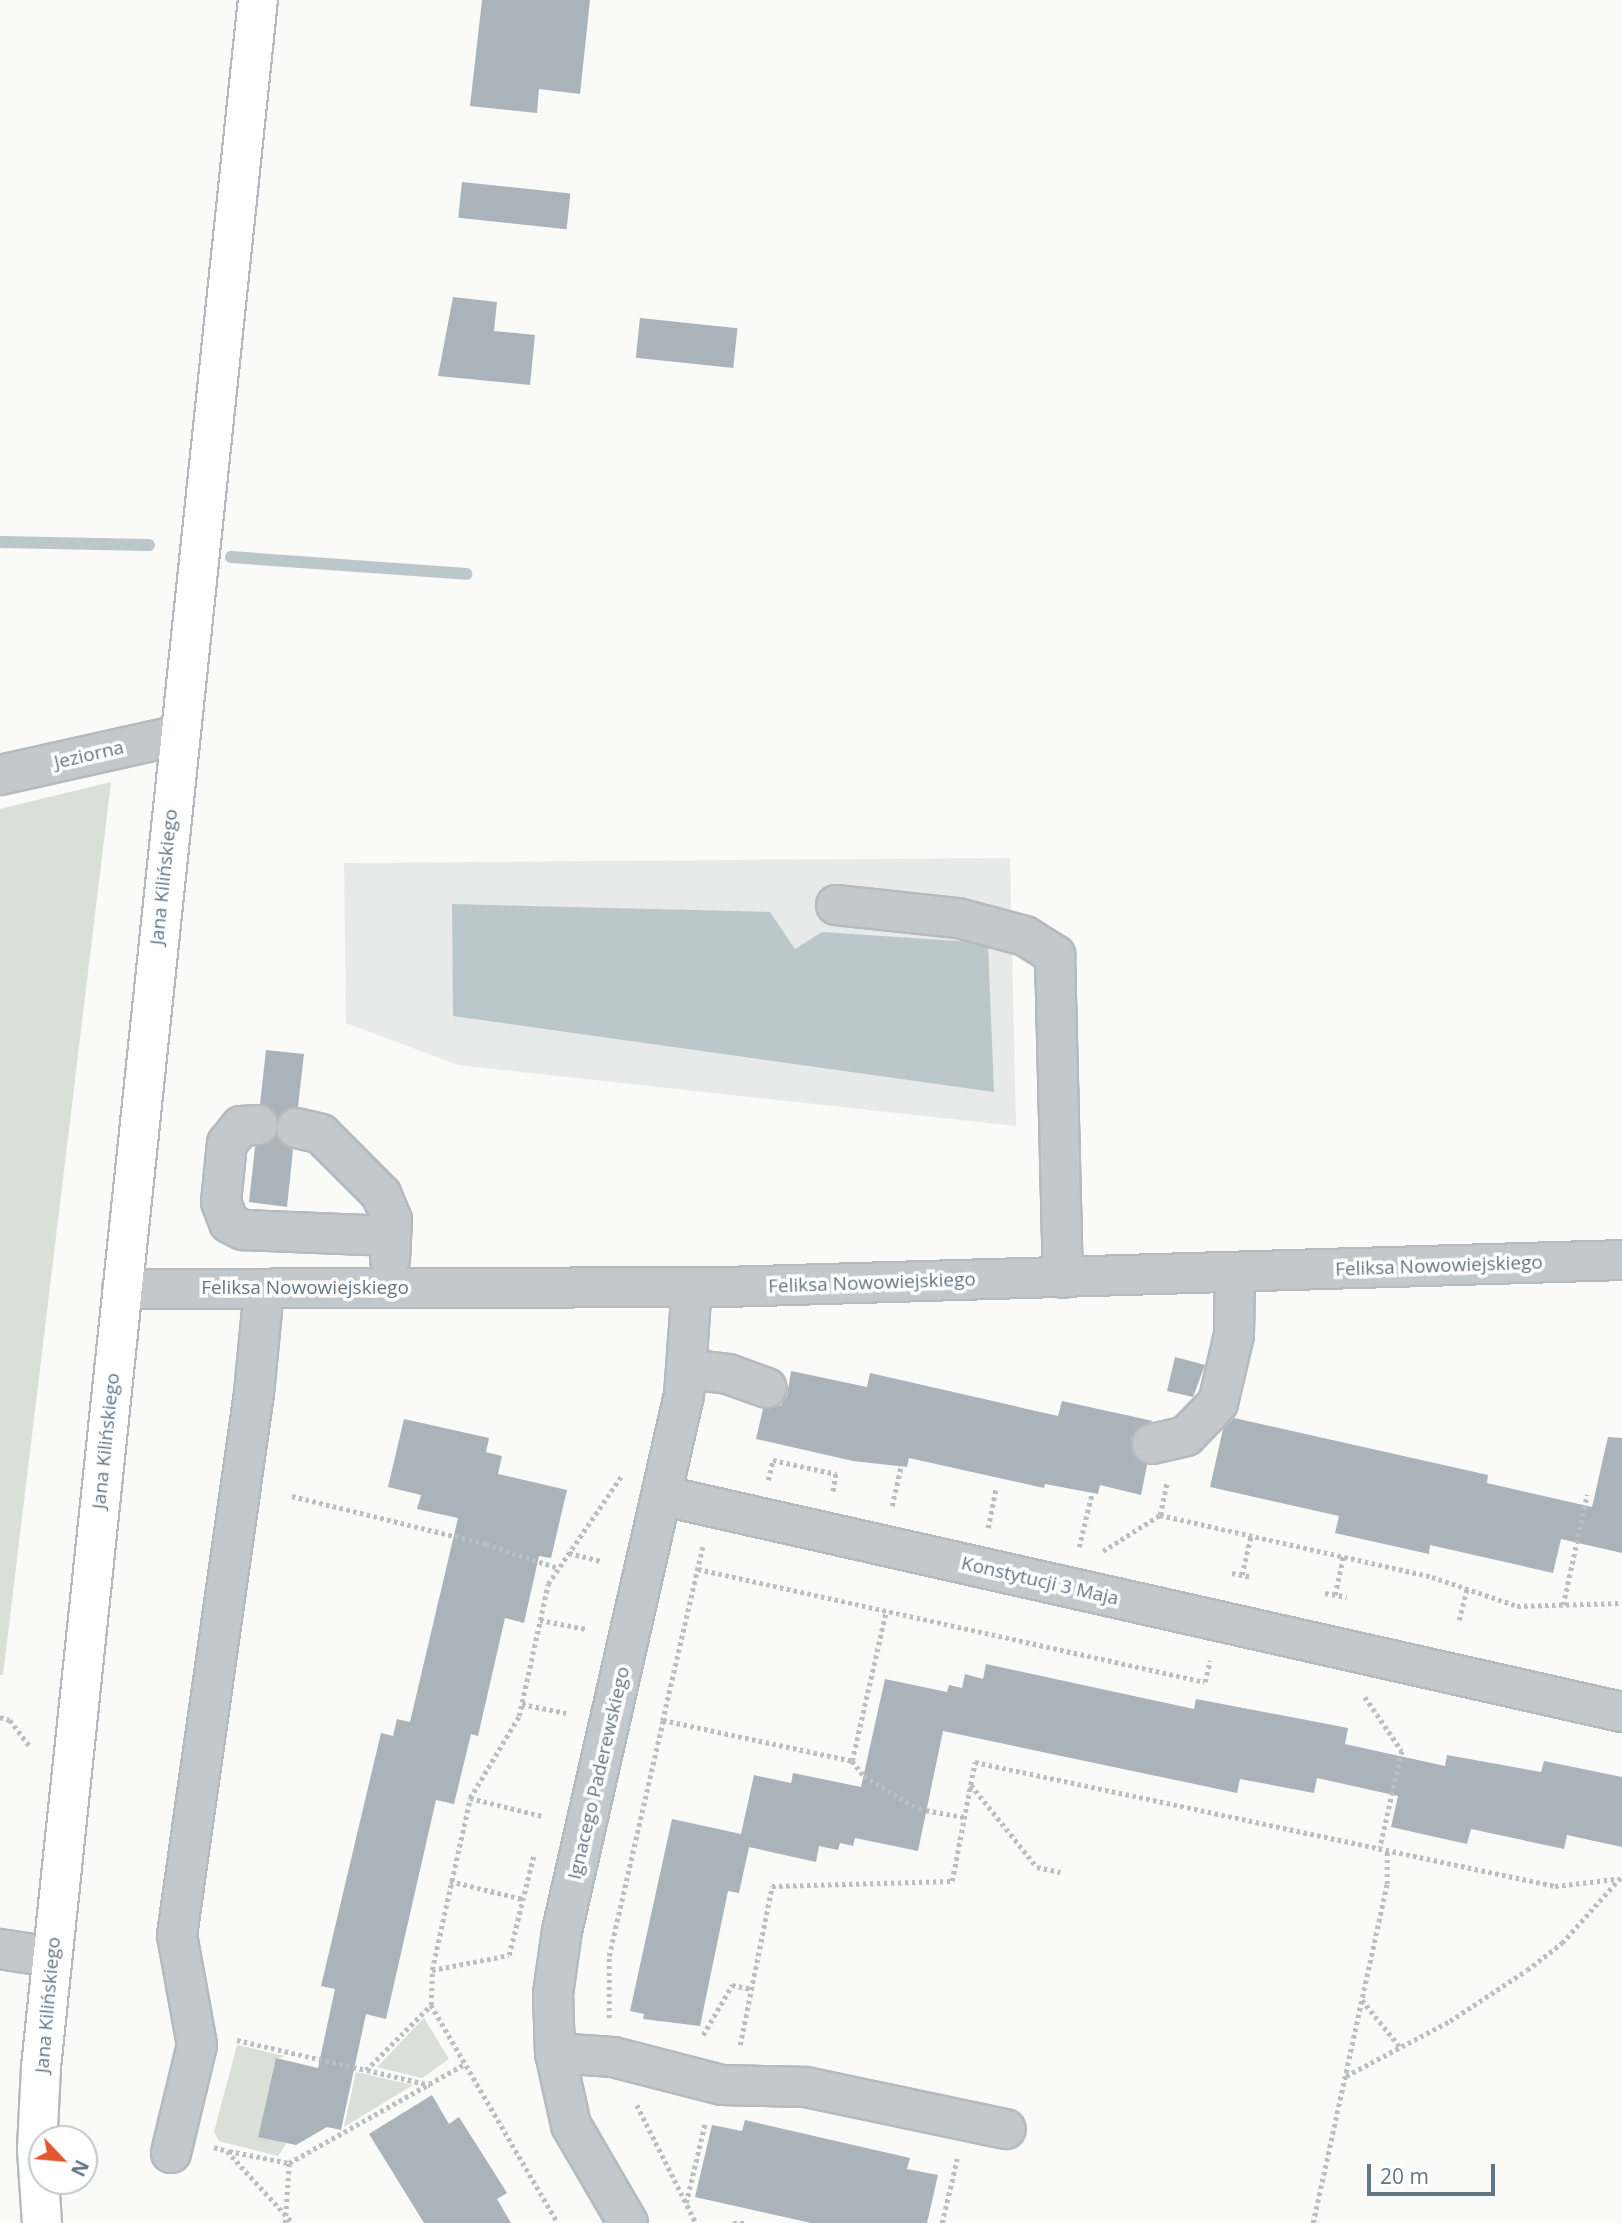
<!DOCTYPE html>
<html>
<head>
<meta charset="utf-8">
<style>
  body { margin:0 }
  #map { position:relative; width:1622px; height:2223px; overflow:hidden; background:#fafaf8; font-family:"Open Sans",sans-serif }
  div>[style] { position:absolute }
  .built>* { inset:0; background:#e8e9e9 }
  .green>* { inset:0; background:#dadfd7 }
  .water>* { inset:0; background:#bbc7cb }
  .stream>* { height:12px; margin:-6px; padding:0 6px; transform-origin:6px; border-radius:6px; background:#bbc7cb }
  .building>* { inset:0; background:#aab3b9; transform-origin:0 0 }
  .path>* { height:4.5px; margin-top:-2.25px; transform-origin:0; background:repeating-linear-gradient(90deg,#bbbfc2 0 3.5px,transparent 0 7px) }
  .roads { filter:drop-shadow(2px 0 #b5babe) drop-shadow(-2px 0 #b5babe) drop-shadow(0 2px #b5babe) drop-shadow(0 -2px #b5babe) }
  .minor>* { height:38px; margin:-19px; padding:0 19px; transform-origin:19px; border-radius:19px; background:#c3c8cc }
  .major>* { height:38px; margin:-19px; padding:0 19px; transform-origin:19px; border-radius:19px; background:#fff }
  span { translate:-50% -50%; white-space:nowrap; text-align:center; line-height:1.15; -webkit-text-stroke:7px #fff; paint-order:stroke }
  .street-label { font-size:19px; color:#657683 }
  .north { position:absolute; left:28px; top:2125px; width:70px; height:70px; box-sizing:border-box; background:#fff; border:2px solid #c1c8cd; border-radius:50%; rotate:116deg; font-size:19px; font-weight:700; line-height:28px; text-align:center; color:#657683 }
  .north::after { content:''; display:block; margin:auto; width:24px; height:32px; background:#e4572e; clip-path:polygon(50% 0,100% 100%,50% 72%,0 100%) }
  .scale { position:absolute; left:1367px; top:2164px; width:128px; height:32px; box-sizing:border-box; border:4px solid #657683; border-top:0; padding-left:9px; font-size:21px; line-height:24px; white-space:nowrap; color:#657683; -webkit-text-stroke:5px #fff; paint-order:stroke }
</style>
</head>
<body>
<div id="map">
  <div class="built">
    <i style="clip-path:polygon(1010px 858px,1016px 1126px,458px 1065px,346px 1023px,344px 863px)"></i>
  </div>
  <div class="green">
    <i style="clip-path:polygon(111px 782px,3px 1675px,0 1675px,0 809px)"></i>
    <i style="clip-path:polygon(424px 2018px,449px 2059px,422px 2078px,377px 2067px)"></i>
    <i style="clip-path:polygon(237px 2045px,285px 2056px,276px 2059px,258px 2136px,287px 2143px,278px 2156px,219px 2141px,214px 2132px)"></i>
    <i style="clip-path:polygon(356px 2072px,413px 2085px,344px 2127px)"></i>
  </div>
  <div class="water">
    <i style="clip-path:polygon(452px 904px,770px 912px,795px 949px,822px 932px,988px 943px,994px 1092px,453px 1016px)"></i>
  </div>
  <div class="stream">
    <i style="left:0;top:542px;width:149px;rotate:1.2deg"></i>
    <i style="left:231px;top:557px;width:236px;rotate:4.1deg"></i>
  </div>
  <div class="building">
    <i style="clip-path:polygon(482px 0,590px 0,580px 94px,539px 89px,537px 113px,470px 106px)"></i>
    <i style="left:462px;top:182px;width:109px;height:36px;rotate:6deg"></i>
    <i style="clip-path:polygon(453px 297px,497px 302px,494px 331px,535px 335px,530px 385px,438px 376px)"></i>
    <i style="left:640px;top:318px;width:98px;height:40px;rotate:6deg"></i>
    <i style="clip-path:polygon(266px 1050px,304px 1054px,298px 1107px,278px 1117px,260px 1104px)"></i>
    <i style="clip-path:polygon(276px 1136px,293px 1150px,287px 1207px,249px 1202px,255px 1147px)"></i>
    <i style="clip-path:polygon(1175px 1357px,1205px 1365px,1193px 1397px,1167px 1391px)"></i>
    <i style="clip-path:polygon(791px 1371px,867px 1387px,870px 1373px,1058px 1416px,1062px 1401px,1153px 1421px,1138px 1428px,1131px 1438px,1136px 1458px,1147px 1465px,1141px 1495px,1100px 1485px,1098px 1494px,1045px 1484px,1044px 1488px,909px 1458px,907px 1467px,853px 1461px,756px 1439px,763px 1409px,781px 1405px,787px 1396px)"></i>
    <i style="clip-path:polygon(1234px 1418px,1488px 1475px,1487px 1483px,1592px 1507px,1608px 1437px,1622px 1438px,1622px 1553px,1561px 1539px,1553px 1573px,1430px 1545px,1429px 1554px,1335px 1533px,1339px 1516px,1210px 1487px,1223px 1429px)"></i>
    <i style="clip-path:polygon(404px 1419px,489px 1438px,486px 1452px,502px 1456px,498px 1474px,567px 1490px,551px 1558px,539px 1556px,524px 1623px,505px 1618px,478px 1736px,471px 1734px,454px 1804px,436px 1800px,386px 2019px,366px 2014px,341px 2130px,327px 2127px,296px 2145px,258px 2137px,276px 2058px,318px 2068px,335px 1989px,321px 1986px,381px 1733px,393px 1736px,397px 1719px,410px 1722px,458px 1518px,417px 1509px,421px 1495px,388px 1487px)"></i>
    <i style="clip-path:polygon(986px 1664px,1194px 1709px,1196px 1699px,1348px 1728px,1345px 1744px,1445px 1766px,1447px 1755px,1541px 1772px,1544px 1761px,1622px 1777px,1622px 1847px,1567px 1835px,1564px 1849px,1471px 1829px,1467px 1844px,1391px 1827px,1398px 1796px,1317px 1778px,1314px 1793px,1240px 1779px,1237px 1793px,943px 1731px,918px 1851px,855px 1838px,853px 1846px,840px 1843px,838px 1850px,819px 1846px,816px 1862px,749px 1847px,739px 1893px,728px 1891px,700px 2026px,643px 2019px,644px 2014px,630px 2011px,672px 1819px,741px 1834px,754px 1775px,791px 1783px,793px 1773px,861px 1787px,885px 1679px,947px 1692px,949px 1685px,962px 1688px,965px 1674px,983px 1679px)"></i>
    <i style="clip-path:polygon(432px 2095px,449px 2124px,459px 2117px,507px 2193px,497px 2199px,511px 2223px,424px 2223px,369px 2134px)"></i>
    <i style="clip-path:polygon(745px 2120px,910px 2158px,907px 2169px,938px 2175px,927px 2223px,811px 2223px,695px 2197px,712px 2125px,742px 2131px)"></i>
  </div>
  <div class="path">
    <i style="left:768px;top:1480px;width:21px;rotate:-76deg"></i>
    <i style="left:773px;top:1460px;width:65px;rotate:12.5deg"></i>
    <i style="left:836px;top:1474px;width:18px;rotate:99deg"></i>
    <i style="left:292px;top:1496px;width:200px;rotate:13.9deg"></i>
    <i style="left:486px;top:1544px;width:76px;rotate:18.4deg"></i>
    <i style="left:892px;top:1506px;width:41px;rotate:-77.3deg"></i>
    <i style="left:1160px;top:1515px;width:35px;rotate:-78deg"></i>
    <i style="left:988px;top:1528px;width:41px;rotate:-78.7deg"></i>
    <i style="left:703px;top:1547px;width:178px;rotate:103deg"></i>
    <i style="left:663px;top:1720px;width:193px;rotate:12.2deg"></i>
    <i style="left:852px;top:1761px;width:19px;rotate:51deg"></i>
    <i style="left:864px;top:1776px;width:64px;rotate:31deg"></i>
    <i style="left:919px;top:1809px;width:46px;rotate:10.1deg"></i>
    <i style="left:1079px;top:1547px;width:56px;rotate:-76.5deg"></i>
    <i style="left:1103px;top:1551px;width:67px;rotate:-32.3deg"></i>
    <i style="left:1160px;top:1515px;width:279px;rotate:12.8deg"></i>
    <i style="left:1432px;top:1577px;width:90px;rotate:18.8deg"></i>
    <i style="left:1517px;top:1606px;width:105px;rotate:-1.6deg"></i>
    <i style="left:569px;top:1553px;width:33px;rotate:14deg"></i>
    <i style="left:698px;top:1569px;width:519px;rotate:12.56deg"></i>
    <i style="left:1205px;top:1682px;width:22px;rotate:-77deg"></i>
    <i style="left:1232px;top:1573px;width:21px;rotate:11deg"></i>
    <i style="left:1242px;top:1575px;width:41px;rotate:-77.3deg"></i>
    <i style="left:1325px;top:1593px;width:22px;rotate:10deg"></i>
    <i style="left:1335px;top:1595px;width:40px;rotate:-78deg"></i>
    <i style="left:1563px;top:1605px;width:113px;rotate:-77.7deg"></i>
    <i style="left:540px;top:1620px;width:47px;rotate:11.1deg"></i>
    <i style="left:1459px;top:1620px;width:32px;rotate:-76deg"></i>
    <i style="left:1365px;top:1697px;width:65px;rotate:55.6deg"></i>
    <i style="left:1402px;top:1751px;width:99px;rotate:102.8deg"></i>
    <i style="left:522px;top:1704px;width:45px;rotate:11.6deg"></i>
    <i style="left:0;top:1717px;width:10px;rotate:17deg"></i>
    <i style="left:10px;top:1720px;width:35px;rotate:53deg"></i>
    <i style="left:852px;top:1761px;width:154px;rotate:-77.2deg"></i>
    <i style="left:971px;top:1785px;width:105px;rotate:51.2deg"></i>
    <i style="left:1037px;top:1867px;width:24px;rotate:12deg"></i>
    <i style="left:470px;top:1798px;width:74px;rotate:14deg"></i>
    <i style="left:450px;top:1881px;width:75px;rotate:13.9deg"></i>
    <i style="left:432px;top:1970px;width:78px;rotate:-11deg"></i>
    <i style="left:509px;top:1955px;width:104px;rotate:-76.1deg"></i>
    <i style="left:1362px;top:2000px;width:62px;rotate:50.9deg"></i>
    <i style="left:431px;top:2005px;width:35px;rotate:-88deg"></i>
    <i style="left:432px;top:1970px;width:176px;rotate:-77.5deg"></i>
    <i style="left:470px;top:1798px;width:96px;rotate:-59.1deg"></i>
    <i style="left:519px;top:1716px;width:135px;rotate:-77.6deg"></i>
    <i style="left:548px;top:1584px;width:132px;rotate:-55.8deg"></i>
    <i style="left:609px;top:2018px;width:62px;rotate:-90deg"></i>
    <i style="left:609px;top:1956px;width:242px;rotate:-77.1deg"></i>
    <i style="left:703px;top:2035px;width:58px;rotate:-59.9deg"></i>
    <i style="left:732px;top:1985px;width:21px;rotate:11deg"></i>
    <i style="left:237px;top:2040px;width:132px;rotate:13.1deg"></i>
    <i style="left:366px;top:2070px;width:92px;rotate:-45deg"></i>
    <i style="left:431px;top:2005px;width:252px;rotate:59.8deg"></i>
    <i style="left:740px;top:2045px;width:162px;rotate:-78.6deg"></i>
    <i style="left:772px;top:1886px;width:180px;rotate:-1.6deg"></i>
    <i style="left:952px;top:1881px;width:121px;rotate:-79.1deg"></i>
    <i style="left:975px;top:1762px;width:593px;rotate:12.07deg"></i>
    <i style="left:1555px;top:1886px;width:61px;rotate:-6.5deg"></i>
    <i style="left:367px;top:2070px;width:65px;rotate:13.4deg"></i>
    <i style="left:1346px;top:2076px;width:118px;rotate:-27.9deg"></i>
    <i style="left:1450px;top:2021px;width:92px;rotate:-33.5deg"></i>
    <i style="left:1527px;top:1970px;width:44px;rotate:-37.6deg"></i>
    <i style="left:1562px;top:1943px;width:90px;rotate:-48.2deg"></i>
    <i style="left:637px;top:2105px;width:132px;rotate:63.4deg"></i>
    <i style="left:214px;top:2147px;width:14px;rotate:17deg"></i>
    <i style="left:227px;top:2151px;width:98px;rotate:47.5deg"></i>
    <i style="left:229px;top:2151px;width:61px;rotate:11.3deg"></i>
    <i style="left:289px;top:2163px;width:200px;rotate:-29.4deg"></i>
    <i style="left:686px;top:2203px;width:82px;rotate:-76.6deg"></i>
    <i style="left:285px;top:2223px;width:60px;rotate:-86.2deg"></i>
    <i style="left:733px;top:2223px;width:11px"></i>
    <i style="left:942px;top:2223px;width:66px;rotate:-76.8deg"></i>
    <i style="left:1313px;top:2223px;width:347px;rotate:-77.7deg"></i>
    <i style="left:1387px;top:1884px;width:34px;rotate:-90deg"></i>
  </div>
  <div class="roads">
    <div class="minor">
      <i style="left:0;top:775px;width:183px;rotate:-12.6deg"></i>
      <i style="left:836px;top:905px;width:123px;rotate:6.1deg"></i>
      <i style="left:958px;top:918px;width:69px;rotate:15deg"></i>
      <i style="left:1025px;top:936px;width:36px;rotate:32deg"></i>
      <i style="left:1055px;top:955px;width:323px;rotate:88.6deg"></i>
      <i style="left:258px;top:1125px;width:17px;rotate:177deg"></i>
      <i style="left:241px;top:1126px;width:22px;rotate:129deg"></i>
      <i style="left:227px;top:1143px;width:59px;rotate:95.8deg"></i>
      <i style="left:221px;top:1202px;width:22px;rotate:69deg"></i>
      <i style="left:229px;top:1223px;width:16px;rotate:27deg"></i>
      <i style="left:243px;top:1230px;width:148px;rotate:2.3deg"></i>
      <i style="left:296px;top:1128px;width:26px;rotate:13deg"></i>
      <i style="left:321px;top:1134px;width:85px;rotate:45deg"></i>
      <i style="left:381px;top:1194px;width:28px;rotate:67deg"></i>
      <i style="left:392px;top:1220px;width:40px;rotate:92.9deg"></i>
      <i style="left:122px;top:1289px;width:603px;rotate:-0.19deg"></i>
      <i style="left:725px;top:1287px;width:897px;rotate:-1.72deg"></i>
      <i style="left:688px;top:1369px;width:40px;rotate:7.1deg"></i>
      <i style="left:728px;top:1374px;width:41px;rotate:19.7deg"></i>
      <i style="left:1152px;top:1444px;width:35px;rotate:-13deg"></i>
      <i style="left:1186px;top:1436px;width:46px;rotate:-45.9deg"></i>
      <i style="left:1218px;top:1403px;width:70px;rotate:-76.8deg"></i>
      <i style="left:1234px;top:1335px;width:62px;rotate:-89.1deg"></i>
      <i style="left:664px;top:1496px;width:982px;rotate:12.71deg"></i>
      <i style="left:0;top:1949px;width:53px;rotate:8.7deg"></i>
      <i style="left:555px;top:2053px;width:58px;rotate:3.9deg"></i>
      <i style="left:613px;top:2057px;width:113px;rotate:14.4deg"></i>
      <i style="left:722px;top:2085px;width:84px;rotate:1.4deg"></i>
      <i style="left:806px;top:2087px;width:204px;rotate:11.9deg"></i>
      <i style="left:171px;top:2153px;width:111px;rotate:-76.5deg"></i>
      <i style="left:197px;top:2045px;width:112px;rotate:-100.3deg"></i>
      <i style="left:177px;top:1935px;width:547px;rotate:-81.91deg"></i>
      <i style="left:254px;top:1393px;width:104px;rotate:-84.5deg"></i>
      <i style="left:628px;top:2223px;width:113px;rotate:-120.2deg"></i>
      <i style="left:571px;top:2125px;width:74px;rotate:-102.5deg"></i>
      <i style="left:555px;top:2053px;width:59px;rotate:-91.9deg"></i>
      <i style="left:553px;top:1994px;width:64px;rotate:-81.9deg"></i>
      <i style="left:562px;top:1931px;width:550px;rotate:-77.18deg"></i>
      <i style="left:684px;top:1395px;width:108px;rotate:-85.8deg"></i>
    </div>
    <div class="major">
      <i style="left:42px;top:2223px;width:74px;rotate:-93.9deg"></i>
      <i style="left:37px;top:2149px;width:82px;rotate:-87.2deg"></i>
      <i style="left:41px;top:2067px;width:2078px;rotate:-84.01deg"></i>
    </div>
  </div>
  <div class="street-label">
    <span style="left:89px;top:755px;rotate:-13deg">Jeziorna</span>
    <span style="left:164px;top:877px;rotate:-84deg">Jana Kilińskiego</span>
    <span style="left:1439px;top:1266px;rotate:-2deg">Feliksa Nowowiejskiego</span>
    <span style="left:872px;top:1283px;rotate:-2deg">Feliksa Nowowiejskiego</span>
    <span style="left:305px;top:1288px">Feliksa Nowowiejskiego</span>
    <span style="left:106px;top:1441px;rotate:-84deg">Jana Kilińskiego</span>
    <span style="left:1040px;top:1581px;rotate:13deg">Konstytucji 3 Maja</span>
    <span style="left:599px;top:1773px;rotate:-77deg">Ignacego Paderewskiego</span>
    <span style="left:48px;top:2005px;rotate:-85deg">Jana Kilińskiego</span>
  </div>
  <div class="north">N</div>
  <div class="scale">20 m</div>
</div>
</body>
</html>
